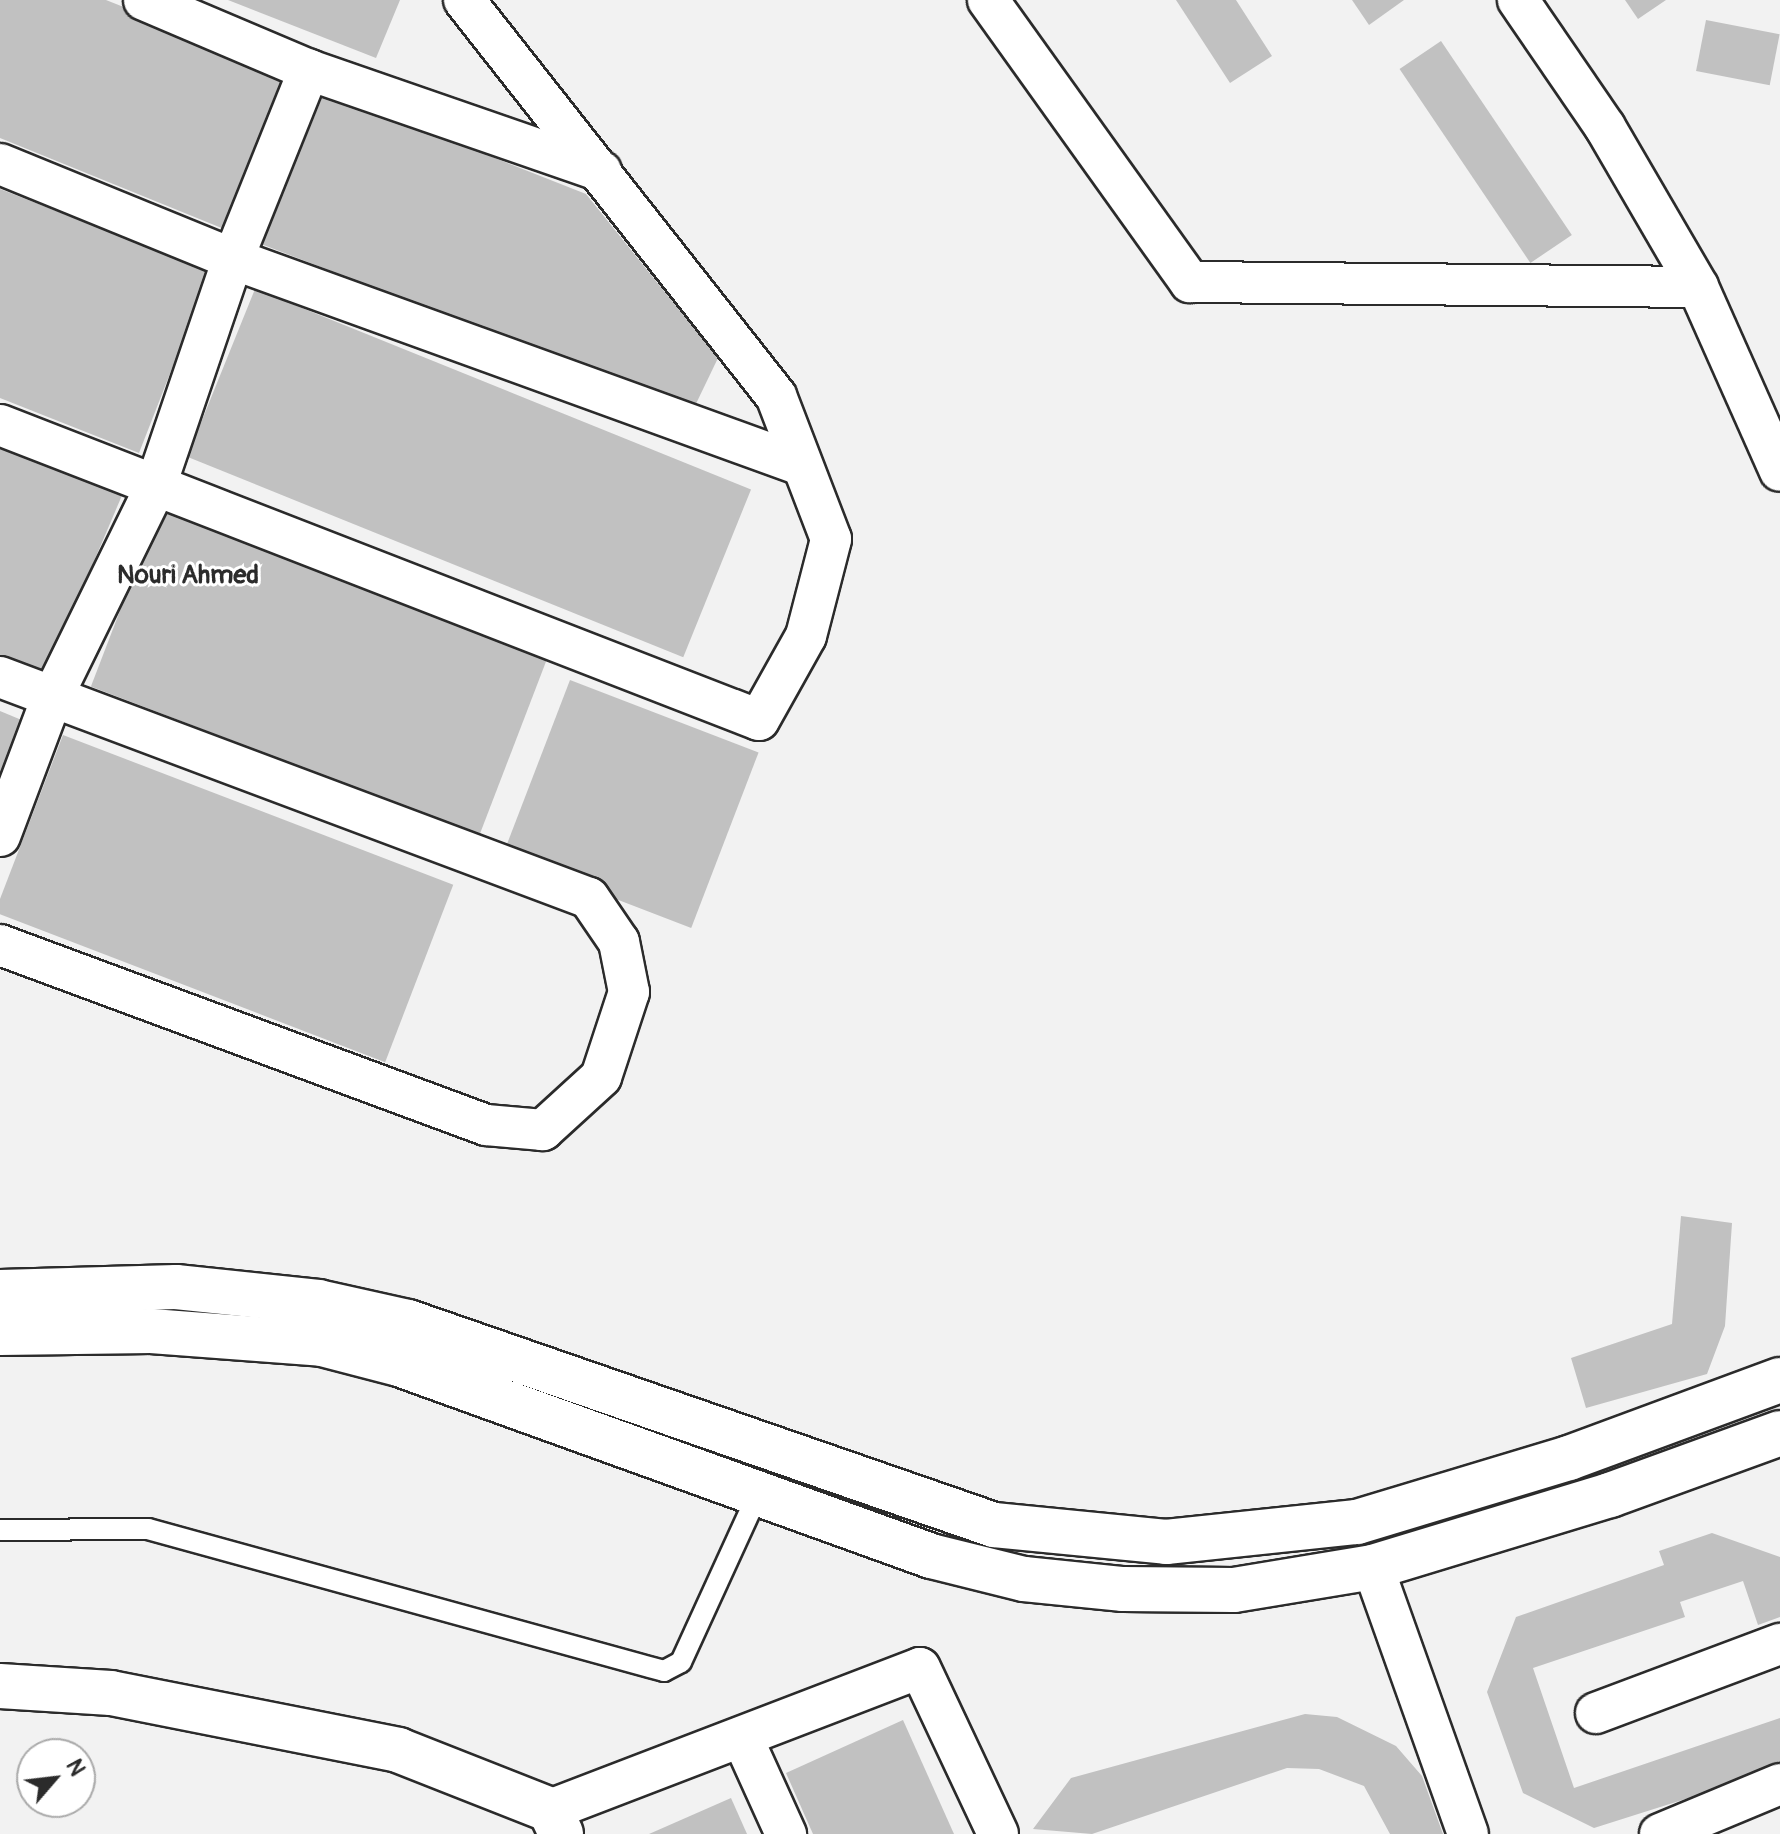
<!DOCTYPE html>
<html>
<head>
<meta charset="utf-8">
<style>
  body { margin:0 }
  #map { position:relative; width:1780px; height:1834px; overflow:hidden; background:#f2f2f2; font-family:Pangolin,sans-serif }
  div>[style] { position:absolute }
  .building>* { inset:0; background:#c1c1c1; transform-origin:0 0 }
  .roads { filter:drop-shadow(2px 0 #2b2b2b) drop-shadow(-2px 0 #2b2b2b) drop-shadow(0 2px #2b2b2b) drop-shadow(0 -2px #2b2b2b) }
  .service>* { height:20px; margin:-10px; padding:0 10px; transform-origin:10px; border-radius:10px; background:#fff }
  .minor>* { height:40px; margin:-20px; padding:0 20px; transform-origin:20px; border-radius:20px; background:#fff }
  .tertiary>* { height:44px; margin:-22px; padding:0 22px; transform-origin:22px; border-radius:22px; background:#fff }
  .primary>* { height:44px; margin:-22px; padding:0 22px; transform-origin:22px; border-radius:22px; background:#fff }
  span { translate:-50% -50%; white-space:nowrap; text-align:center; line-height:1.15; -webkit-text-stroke:6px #fff; paint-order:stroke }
  .neighbourhood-label { font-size:26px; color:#2b2b2b; font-weight:700 }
  .north { position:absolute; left:16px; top:1738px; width:80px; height:80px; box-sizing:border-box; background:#fff; border:2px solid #aaa; border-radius:50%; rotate:62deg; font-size:22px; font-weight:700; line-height:32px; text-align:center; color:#2b2b2b }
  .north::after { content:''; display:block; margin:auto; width:28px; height:36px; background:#2b2b2b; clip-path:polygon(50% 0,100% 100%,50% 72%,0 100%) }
</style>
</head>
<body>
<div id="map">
  <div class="building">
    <i style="clip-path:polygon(0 0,106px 0,287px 72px,229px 231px,0 138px)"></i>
    <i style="clip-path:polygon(228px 0,400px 0,376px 58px)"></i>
    <i style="clip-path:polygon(1176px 0,1236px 0,1272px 56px,1230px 83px)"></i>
    <i style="clip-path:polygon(1352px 0,1404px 0,1369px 25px)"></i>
    <i style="clip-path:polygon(1625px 0,1666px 0,1638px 19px)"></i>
    <i style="left:1706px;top:20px;width:75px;height:52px;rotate:11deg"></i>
    <i style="left:1441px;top:41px;width:234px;height:50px;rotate:56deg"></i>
    <i style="clip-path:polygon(325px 91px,586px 194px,718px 358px,693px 410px,261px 244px)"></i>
    <i style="clip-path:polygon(0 189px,210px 271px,139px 453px,0 398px)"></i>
    <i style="left:255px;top:289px;width:535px;height:181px;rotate:22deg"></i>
    <i style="clip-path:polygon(0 445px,123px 493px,46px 674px,0 656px)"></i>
    <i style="left:159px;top:509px;width:416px;height:190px;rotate:21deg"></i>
    <i style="left:570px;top:680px;width:202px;height:188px;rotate:21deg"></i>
    <i style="clip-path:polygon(0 711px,24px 721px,0 787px)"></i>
    <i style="left:63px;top:735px;width:418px;height:190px;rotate:21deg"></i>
    <i style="clip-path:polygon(1681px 1216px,1732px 1223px,1725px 1326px,1707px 1374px,1586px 1408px,1571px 1358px,1672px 1324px)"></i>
    <i style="clip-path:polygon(1712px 1533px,1780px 1557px,1780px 1617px,1758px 1625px,1743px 1581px,1680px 1602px,1685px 1617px,1533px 1668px,1574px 1788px,1780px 1718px,1780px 1769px,1594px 1828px,1523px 1793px,1487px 1692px,1516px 1617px,1664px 1565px,1659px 1551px)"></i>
    <i style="clip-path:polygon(1305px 1714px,1337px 1717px,1396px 1746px,1422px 1776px,1443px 1834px,1390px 1834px,1364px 1786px,1319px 1769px,1287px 1768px,1092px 1834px,1033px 1829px,1071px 1778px)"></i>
    <i style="clip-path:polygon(903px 1720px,954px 1834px,813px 1834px,786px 1773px)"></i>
    <i style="clip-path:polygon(731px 1798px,747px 1834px,649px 1834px)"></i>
  </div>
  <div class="roads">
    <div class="service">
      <i style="left:0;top:1530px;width:148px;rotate:-0.4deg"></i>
      <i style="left:148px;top:1529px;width:535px;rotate:15.39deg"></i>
      <i style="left:664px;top:1671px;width:19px;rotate:-28deg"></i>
      <i style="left:681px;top:1662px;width:183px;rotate:-65.4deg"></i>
    </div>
    <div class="minor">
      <i style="left:144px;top:0;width:179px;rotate:23deg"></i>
      <i style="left:309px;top:70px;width:309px;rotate:19.1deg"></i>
      <i style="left:988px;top:0;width:347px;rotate:54.4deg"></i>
      <i style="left:1190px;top:282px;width:508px;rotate:0.56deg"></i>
      <i style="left:1518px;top:0;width:154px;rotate:55.6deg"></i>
      <i style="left:1605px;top:127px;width:185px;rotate:59.8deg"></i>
      <i style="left:1698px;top:287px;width:201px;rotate:66deg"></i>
      <i style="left:0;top:164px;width:252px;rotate:22.2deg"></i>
      <i style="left:233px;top:259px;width:604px;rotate:19.93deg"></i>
      <i style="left:0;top:425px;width:814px;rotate:21.24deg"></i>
      <i style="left:759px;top:720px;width:96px;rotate:-60.8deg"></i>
      <i style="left:806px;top:636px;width:100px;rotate:-75.5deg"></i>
      <i style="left:831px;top:539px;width:153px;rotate:-111deg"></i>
      <i style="left:776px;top:396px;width:504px;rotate:-128.23deg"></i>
      <i style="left:0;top:677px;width:629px;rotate:20.57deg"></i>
      <i style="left:589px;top:898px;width:53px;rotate:55.7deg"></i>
      <i style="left:619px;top:942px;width:51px;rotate:78.7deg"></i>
      <i style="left:629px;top:992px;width:89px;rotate:108.2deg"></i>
      <i style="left:601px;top:1077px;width:79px;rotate:137.6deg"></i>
      <i style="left:543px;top:1130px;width:57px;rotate:-175deg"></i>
      <i style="left:486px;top:1125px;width:518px;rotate:-159.68deg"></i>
      <i style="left:0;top:836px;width:147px;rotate:-69.4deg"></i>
      <i style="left:52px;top:698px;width:234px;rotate:-63.9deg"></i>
      <i style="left:155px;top:488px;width:242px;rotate:-71.2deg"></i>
      <i style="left:233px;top:259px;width:204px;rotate:-68.1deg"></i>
      <i style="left:1373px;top:1567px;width:283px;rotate:70.4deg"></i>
      <i style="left:1596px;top:1713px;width:197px;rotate:-20.6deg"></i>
      <i style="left:742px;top:1737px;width:107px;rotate:65.6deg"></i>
      <i style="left:550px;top:1810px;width:396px;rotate:-21deg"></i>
      <i style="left:920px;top:1668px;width:183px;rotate:64.8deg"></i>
      <i style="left:1660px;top:1834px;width:130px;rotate:-22.6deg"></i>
    </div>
    <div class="tertiary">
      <i style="left:0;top:1686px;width:111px;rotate:3.6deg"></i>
      <i style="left:111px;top:1693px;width:293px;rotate:11.2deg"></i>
      <i style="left:398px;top:1750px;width:163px;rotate:21.5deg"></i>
      <i style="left:550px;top:1810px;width:26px;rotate:65deg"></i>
    </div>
    <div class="primary">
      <i style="left:0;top:1292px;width:176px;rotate:-1.6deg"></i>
      <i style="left:176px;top:1287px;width:143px;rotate:6deg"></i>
      <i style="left:318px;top:1302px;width:92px;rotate:12.5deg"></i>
      <i style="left:408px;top:1322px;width:620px;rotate:19.11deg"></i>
      <i style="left:994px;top:1525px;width:173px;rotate:5.6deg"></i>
      <i style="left:1166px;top:1542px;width:192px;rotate:-6deg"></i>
      <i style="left:1357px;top:1522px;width:221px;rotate:-16.8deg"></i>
      <i style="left:1569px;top:1458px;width:225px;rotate:-20.3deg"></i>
      <i style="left:0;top:1333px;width:151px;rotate:-0.8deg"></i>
      <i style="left:151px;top:1331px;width:171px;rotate:4.3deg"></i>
      <i style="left:322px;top:1344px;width:80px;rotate:14.6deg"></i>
      <i style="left:399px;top:1364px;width:566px;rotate:19.84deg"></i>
      <i style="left:931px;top:1556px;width:96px;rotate:13.9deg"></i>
      <i style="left:1024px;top:1579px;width:100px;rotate:5.8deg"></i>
      <i style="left:1123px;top:1589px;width:111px;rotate:0.5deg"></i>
      <i style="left:1234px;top:1590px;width:141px;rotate:-9.4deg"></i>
      <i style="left:1373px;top:1567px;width:248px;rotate:-16.9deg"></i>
      <i style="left:1610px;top:1495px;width:181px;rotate:-20deg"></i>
    </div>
  </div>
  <div class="neighbourhood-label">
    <span style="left:188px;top:576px">Nouri Ahmed</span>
  </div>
  <div class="north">N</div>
</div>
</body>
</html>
